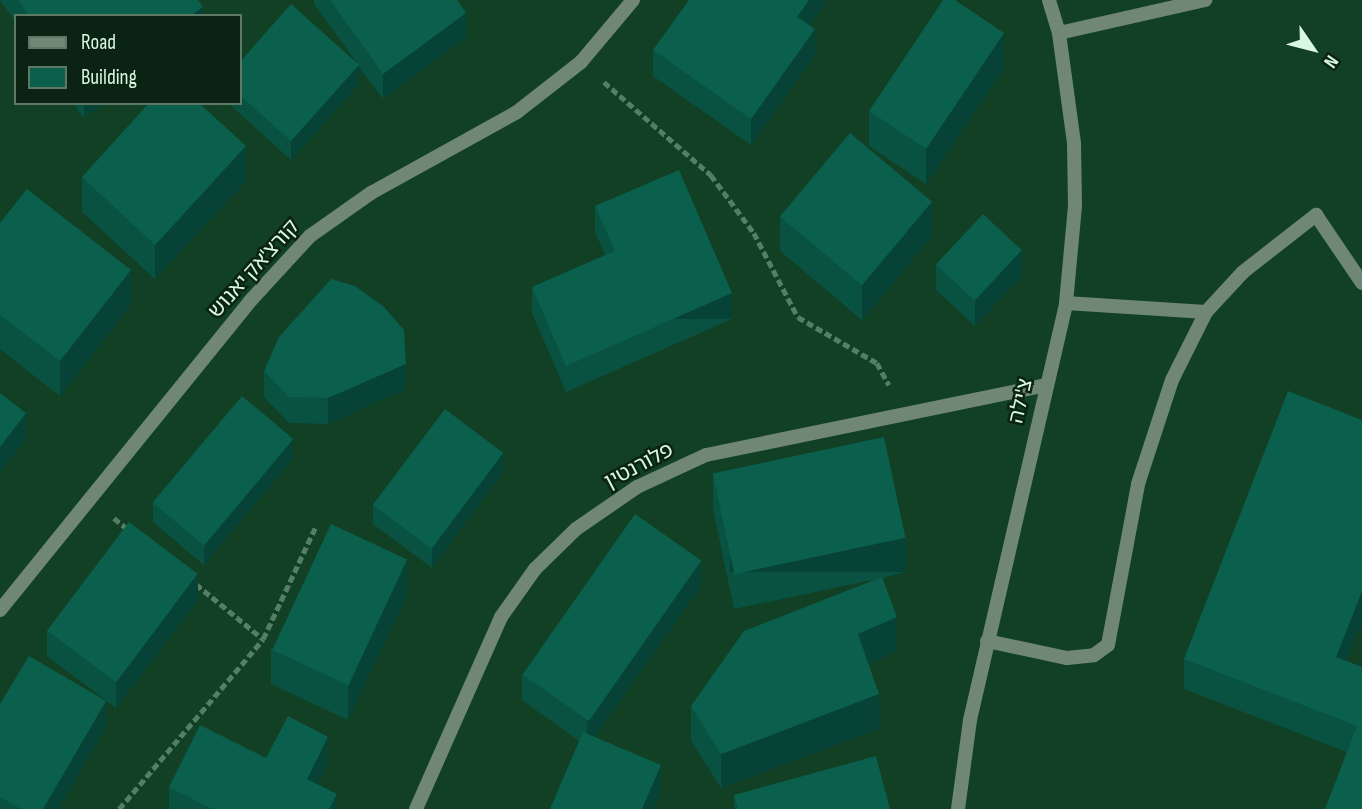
<!DOCTYPE html>
<html>
<head>
<meta charset="utf-8">
<style>
  body { margin:0 }
  #map { position:relative; width:1362px; height:809px; overflow:hidden; background:#114024; font-family:"Sofia Sans Condensed","Noto Sans Hebrew",sans-serif }
  div>[style] { position:absolute }
  .path>* { height:4.5px; margin-top:-2.25px; transform-origin:0; background:repeating-linear-gradient(90deg,#557f64 0 7px,transparent 0 10.5px) }
  .service>* { height:14px; margin:-7px; padding:0 7px; transform-origin:7px; border-radius:7px; background:#708776 }
  .minor>* { height:14px; margin:-7px; padding:0 7px; transform-origin:7px; border-radius:7px; background:#708776 }
  .tertiary>* { height:14px; margin:-7px; padding:0 7px; transform-origin:7px; border-radius:7px; background:#708776 }
  .wall>* { inset:0; background:#095242 }
  .shaded-wall>* { inset:0; background:#074236; transform-origin:0 0 }
  .building>* { inset:0; background:#0a5f4d; transform-origin:0 0 }
  span { translate:-50% -50%; white-space:nowrap; text-align:center; line-height:1.15; -webkit-text-stroke:5px #0a2313; paint-order:stroke }
  .street-label { font-size:21px; color:#d9f8e1 }
  .legend { position:absolute; left:14px; top:14px; width:228px; height:91px; box-sizing:border-box; background:#0a2313; border:2px solid #5d7865; margin:0; padding:9px 12px; list-style:none; font-size:21px; color:#d9f8e1 }
  .legend li { display:flex; align-items:center; gap:14px; height:35px }
  .legend b { width:35px; border:2px solid #5d7865 }
  .north { position:absolute; left:1278px; top:14px; width:70px; height:70px; -webkit-text-stroke:5px #0a2313; paint-order:stroke; rotate:125deg; font-size:19px; font-weight:700; line-height:28px; text-align:center; color:#d9f8e1 }
  .north::after { content:''; display:block; margin:auto; width:24px; height:32px; background:#d9f8e1; clip-path:polygon(50% 0,100% 100%,50% 72%,0 100%) }
</style>
</head>
<body>
<div id="map">
  <div class="path">
    <i style="left:604px;top:82px;width:142px;rotate:41deg"></i>
    <i style="left:711px;top:175px;width:72px;rotate:53.4deg"></i>
    <i style="left:754px;top:233px;width:95px;rotate:62.4deg"></i>
    <i style="left:798px;top:317px;width:91px;rotate:30.2deg"></i>
    <i style="left:877px;top:363px;width:25px;rotate:61deg"></i>
    <i style="left:114px;top:518px;width:19px;rotate:39deg"></i>
    <i style="left:196px;top:584px;width:87px;rotate:39.4deg"></i>
    <i style="left:119px;top:809px;width:223px;rotate:-49.7deg"></i>
    <i style="left:263px;top:639px;width:125px;rotate:-64.9deg"></i>
  </div>
  <div class="service">
    <i style="left:1059px;top:33px;width:150px;rotate:-12.7deg"></i>
    <i style="left:1066px;top:303px;width:140px;rotate:3.7deg"></i>
    <i style="left:987px;top:641px;width:82px;rotate:12deg"></i>
    <i style="left:1067px;top:658px;width:27px;rotate:-6deg"></i>
    <i style="left:1094px;top:655px;width:17px;rotate:-36deg"></i>
    <i style="left:1108px;top:645px;width:164px;rotate:-79.4deg"></i>
    <i style="left:1138px;top:484px;width:109px;rotate:-71.9deg"></i>
    <i style="left:1172px;top:380px;width:76px;rotate:-63.4deg"></i>
    <i style="left:1206px;top:312px;width:54px;rotate:-47.2deg"></i>
    <i style="left:1243px;top:272px;width:93px;rotate:-38deg"></i>
    <i style="left:1316px;top:215px;width:82px;rotate:55.9deg"></i>
  </div>
  <div class="minor">
    <i style="left:0;top:610px;width:400px;rotate:-51deg"></i>
    <i style="left:252px;top:299px;width:86px;rotate:-47.4deg"></i>
    <i style="left:310px;top:236px;width:75px;rotate:-35.2deg"></i>
    <i style="left:371px;top:193px;width:167px;rotate:-29deg"></i>
    <i style="left:517px;top:112px;width:81px;rotate:-38deg"></i>
    <i style="left:581px;top:62px;width:81px;rotate:-50deg"></i>
    <i style="left:416px;top:809px;width:210px;rotate:-66.1deg"></i>
    <i style="left:501px;top:617px;width:59px;rotate:-54.7deg"></i>
    <i style="left:535px;top:569px;width:57px;rotate:-44.3deg"></i>
    <i style="left:576px;top:529px;width:74px;rotate:-34.5deg"></i>
    <i style="left:637px;top:487px;width:76px;rotate:-24.9deg"></i>
    <i style="left:706px;top:455px;width:347px;rotate:-11.6deg"></i>
  </div>
  <div class="tertiary">
    <i style="left:958px;top:809px;width:90px;rotate:-82.3deg"></i>
    <i style="left:970px;top:720px;width:428px;rotate:-77deg"></i>
    <i style="left:1066px;top:303px;width:97px;rotate:-84.7deg"></i>
    <i style="left:1075px;top:206px;width:63px;rotate:-90.9deg"></i>
    <i style="left:1074px;top:143px;width:111px;rotate:-97.8deg"></i>
    <i style="left:1059px;top:33px;width:34px;rotate:-107deg"></i>
  </div>
  <div class="wall">
    <i style="clip-path:polygon(0 0,198px 0,203px 16px,16px 16px,16px 23px)"></i>
    <i style="clip-path:polygon(314px 0,457px 0,466px 38px,383px 99px,359px 67px,359px 84px,291px 160px,228px 103px,240px 103px,240px 62px,357px 63px,314px 4px)"></i>
    <i style="clip-path:polygon(826px 0,809px 25px,815px 55px,751px 145px,653px 76px,653px 50px)"></i>
    <i style="clip-path:polygon(1004px 68px,926px 184px,869px 146px,869px 111px)"></i>
    <i style="clip-path:polygon(73px 103px,105px 103px,84px 118px)"></i>
    <i style="clip-path:polygon(82px 177px,246px 181px,155px 279px,82px 212px)"></i>
    <i style="clip-path:polygon(595px 206px,732px 319px,566px 392px,532px 313px,532px 287px,605px 255px,595px 232px)"></i>
    <i style="clip-path:polygon(780px 216px,932px 236px,862px 320px,780px 251px)"></i>
    <i style="clip-path:polygon(0 223px,131px 305px,60px 396px,0 349px)"></i>
    <i style="clip-path:polygon(936px 265px,1022px 275px,975px 326px,936px 290px)"></i>
    <i style="clip-path:polygon(264px 371px,406px 389px,328px 424px,289px 423px,264px 397px)"></i>
    <i style="clip-path:polygon(1362px 420px,1362px 621px,1346px 661px,1362px 667px,1362px 809px,1347px 752px,1184px 689px,1184px 659px)"></i>
    <i style="clip-path:polygon(293px 458px,204px 565px,153px 522px,153px 503px)"></i>
    <i style="clip-path:polygon(503px 472px,432px 568px,373px 524px,373px 505px)"></i>
    <i style="clip-path:polygon(713px 474px,906px 572px,882px 578px,897px 651px,869px 664px,879px 729px,721px 788px,691px 741px,691px 706px,877px 579px,734px 609px,713px 509px)"></i>
    <i style="clip-path:polygon(701px 586px,594px 737px,661px 791px,579px 741px,522px 700px,522px 674px)"></i>
    <i style="clip-path:polygon(407px 595px,348px 720px,271px 684px,271px 649px)"></i>
    <i style="clip-path:polygon(198px 600px,116px 708px,47px 656px,47px 630px)"></i>
    <i style="clip-path:polygon(0 704px,106px 727px,58px 809px,0 809px)"></i>
    <i style="clip-path:polygon(266px 758px,328px 763px,317px 784px,337px 809px,169px 809px,169px 787px)"></i>
    <i style="clip-path:polygon(734px 795px,890px 809px,734px 809px)"></i>
  </div>
  <div class="shaded-wall">
    <i style="clip-path:polygon(809px 0,826px 0,826px 2px,797px 43px,797px 17px)"></i>
    <i style="clip-path:polygon(203px 7px,203px 16px,190px 16px)"></i>
    <i style="clip-path:polygon(466px 13px,466px 38px,383px 99px,383px 74px)"></i>
    <i style="clip-path:polygon(815px 29px,815px 55px,751px 145px,751px 119px)"></i>
    <i style="clip-path:polygon(1004px 33px,1004px 68px,926px 184px,926px 149px)"></i>
    <i style="clip-path:polygon(359px 65px,359px 84px,291px 160px,291px 141px)"></i>
    <i style="clip-path:polygon(84px 103px,105px 103px,84px 118px)"></i>
    <i style="clip-path:polygon(246px 146px,246px 181px,155px 279px,155px 245px)"></i>
    <i style="clip-path:polygon(932px 202px,932px 236px,862px 320px,862px 285px)"></i>
    <i style="clip-path:polygon(1022px 250px,1022px 275px,975px 326px,975px 300px)"></i>
    <i style="clip-path:polygon(131px 270px,131px 305px,60px 396px,60px 361px)"></i>
    <i style="left:732px;top:293px;width:26px;height:181px;rotate:90deg"></i>
    <i style="clip-path:polygon(406px 364px,406px 389px,328px 424px,328px 398px)"></i>
    <i style="clip-path:polygon(26px 413px,26px 438px,0 473px,0 447px)"></i>
    <i style="clip-path:polygon(293px 439px,293px 458px,204px 565px,204px 546px)"></i>
    <i style="clip-path:polygon(503px 453px,503px 472px,432px 568px,432px 549px)"></i>
    <i style="left:906px;top:538px;width:34px;height:176px;rotate:90deg"></i>
    <i style="clip-path:polygon(407px 560px,407px 595px,348px 720px,348px 685px)"></i>
    <i style="clip-path:polygon(701px 561px,701px 586px,587px 747px,587px 721px)"></i>
    <i style="clip-path:polygon(198px 574px,198px 600px,116px 708px,116px 683px)"></i>
    <i style="clip-path:polygon(1362px 591px,1362px 621px,1336px 687px,1336px 657px)"></i>
    <i style="clip-path:polygon(897px 617px,897px 651px,858px 669px,858px 634px)"></i>
    <i style="clip-path:polygon(879px 694px,879px 729px,721px 788px,721px 754px)"></i>
    <i style="clip-path:polygon(106px 701px,106px 727px,58px 809px,43px 809px)"></i>
    <i style="clip-path:polygon(328px 737px,328px 763px,307px 805px,307px 779px)"></i>
    <i style="clip-path:polygon(661px 765px,661px 791px,653px 809px,642px 809px)"></i>
    <i style="clip-path:polygon(337px 794px,337px 809px,329px 809px)"></i>
  </div>
  <div class="building">
    <i style="clip-path:polygon(18px 0,198px 0,203px 7px,190px 16px,29px 16px)"></i>
    <i style="clip-path:polygon(330px 0,457px 0,466px 13px,383px 74px)"></i>
    <i style="clip-path:polygon(689px 0,809px 0,797px 17px,815px 29px,751px 119px,653px 50px)"></i>
    <i style="clip-path:polygon(943px 0,955px 0,1004px 33px,926px 149px,869px 111px)"></i>
    <i style="clip-path:polygon(291px 4px,359px 65px,291px 141px,240px 95px,240px 62px)"></i>
    <i style="clip-path:polygon(149px 103px,199px 103px,246px 146px,155px 245px,82px 177px)"></i>
    <i style="left:850px;top:133px;width:107px;height:109px;rotate:40deg"></i>
    <i style="clip-path:polygon(679px 170px,732px 293px,566px 366px,532px 287px,615px 251px,595px 206px)"></i>
    <i style="clip-path:polygon(27px 189px,131px 270px,60px 361px,0 315px,0 223px)"></i>
    <i style="left:983px;top:214px;width:53px;height:69px;rotate:43deg"></i>
    <i style="clip-path:polygon(331px 279px,355px 286px,384px 307px,404px 330px,406px 364px,328px 398px,289px 397px,264px 371px,279px 337px)"></i>
    <i style="clip-path:polygon(1288px 391px,1362px 420px,1362px 591px,1336px 657px,1362px 667px,1362px 809px,1325px 809px,1357px 726px,1184px 659px)"></i>
    <i style="clip-path:polygon(0 393px,26px 413px,0 447px)"></i>
    <i style="left:242px;top:396px;width:67px;height:139px;rotate:40deg"></i>
    <i style="left:445px;top:409px;width:73px;height:120px;rotate:37deg"></i>
    <i style="left:884px;top:437px;width:103px;height:175px;rotate:78deg"></i>
    <i style="left:635px;top:514px;width:81px;height:196px;rotate:35deg"></i>
    <i style="left:129px;top:522px;width:86px;height:136px;rotate:37deg"></i>
    <i style="left:331px;top:524px;width:84px;height:139px;rotate:25deg"></i>
    <i style="clip-path:polygon(882px 577px,897px 617px,858px 634px,879px 694px,721px 754px,691px 706px,744px 631px)"></i>
    <i style="clip-path:polygon(29px 656px,106px 701px,43px 809px,21px 809px,0 797px,0 704px)"></i>
    <i style="clip-path:polygon(288px 716px,328px 737px,307px 779px,337px 794px,329px 809px,212px 809px,169px 787px,200px 725px,266px 758px)"></i>
    <i style="clip-path:polygon(583px 732px,661px 765px,642px 809px,550px 809px)"></i>
    <i style="clip-path:polygon(876px 756px,890px 809px,738px 809px,734px 795px)"></i>
  </div>
  <div class="street-label">
    <span style="left:254px;top:269px;rotate:-48deg">קורצ'אק יאנוש</span>
    <span style="left:1021px;top:401px;rotate:-77deg">צ'ילה</span>
    <span style="left:639px;top:466px;rotate:-28deg">פלורנטין</span>
  </div>
  <ul class="legend">
  <li><b style="height:9px;background:#708776"></b>Road</li>
  <li><b style="height:19px;background:#0a5f4d"></b>Building</li>
  </ul>
  <div class="north">N</div>
</div>
</body>
</html>
